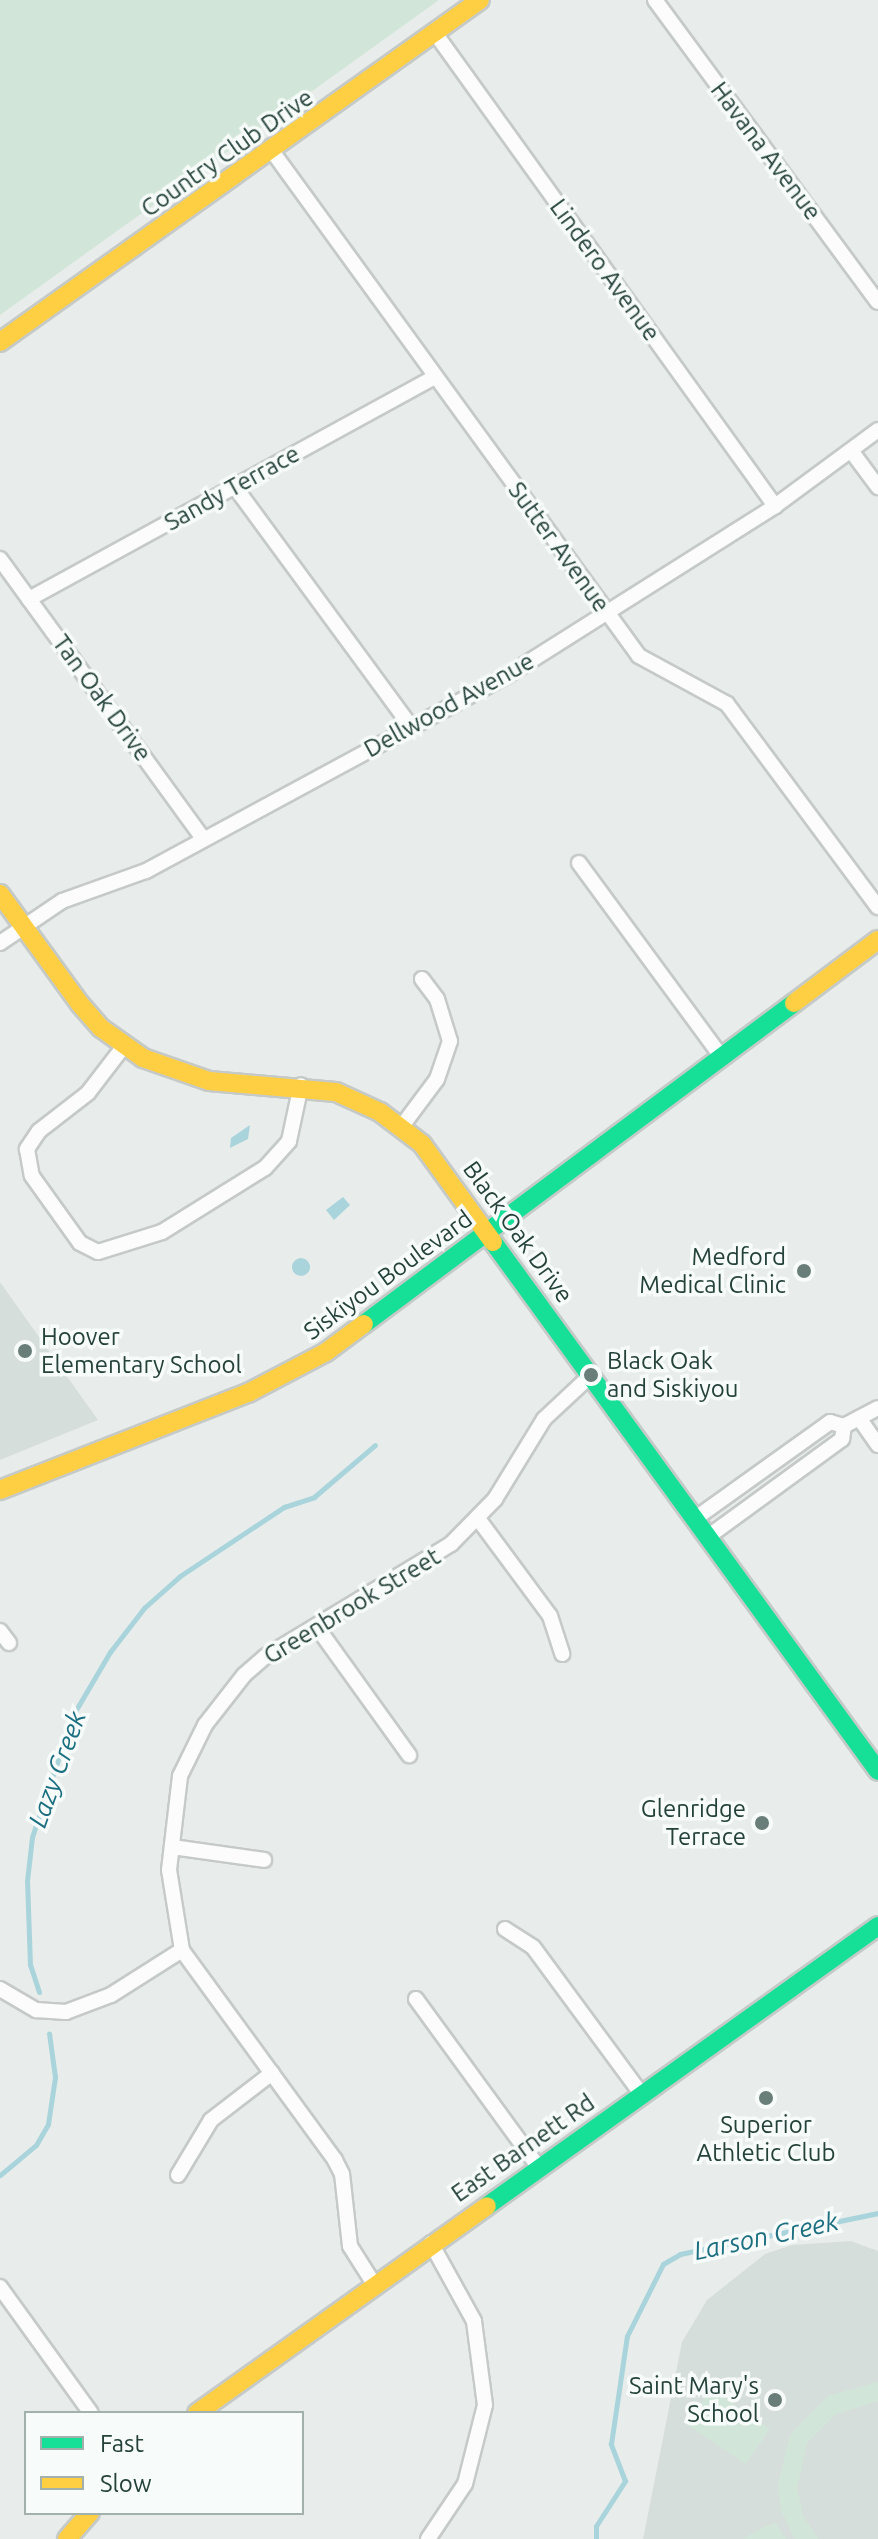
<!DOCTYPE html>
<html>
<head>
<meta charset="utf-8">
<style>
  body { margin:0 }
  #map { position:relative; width:878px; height:2539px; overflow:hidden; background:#e8edeb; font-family:Ubuntu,sans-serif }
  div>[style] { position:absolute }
  .built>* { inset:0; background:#d6dedb }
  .green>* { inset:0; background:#d1e6d8; transform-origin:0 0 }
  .water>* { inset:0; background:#a9d4db }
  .round { border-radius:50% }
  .stream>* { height:5px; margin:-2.5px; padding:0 2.5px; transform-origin:2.5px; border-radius:2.5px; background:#a9d4db }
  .roads { filter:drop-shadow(2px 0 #c5cac8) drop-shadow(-2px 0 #c5cac8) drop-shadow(0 2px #c5cac8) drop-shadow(0 -2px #c5cac8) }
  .street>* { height:14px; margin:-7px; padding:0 7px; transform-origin:7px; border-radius:7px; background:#fcfcfc }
  .fast>* { height:18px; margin:-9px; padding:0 9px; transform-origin:9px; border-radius:9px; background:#16e098 }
  .slow>* { height:18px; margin:-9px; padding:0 9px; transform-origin:9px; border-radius:9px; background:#ffcf43 }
  .dots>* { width:22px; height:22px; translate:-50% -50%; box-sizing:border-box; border:4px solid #f7fbf9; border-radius:50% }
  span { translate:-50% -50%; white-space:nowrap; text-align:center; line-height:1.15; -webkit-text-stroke:7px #f7fbf9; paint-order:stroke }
  .street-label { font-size:24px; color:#24423a }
  .poi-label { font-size:24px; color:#24423a }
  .right { translate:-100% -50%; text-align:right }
  .left { translate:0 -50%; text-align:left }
  .water-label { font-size:26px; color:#1c6f80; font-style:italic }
  .legend { position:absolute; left:24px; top:2411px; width:280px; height:104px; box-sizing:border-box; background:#f7fbf9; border:2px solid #a3b1ad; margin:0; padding:10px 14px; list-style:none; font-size:24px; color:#24423a }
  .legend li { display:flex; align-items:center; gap:16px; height:40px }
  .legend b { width:40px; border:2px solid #a3b1ad }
</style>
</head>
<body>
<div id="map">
  <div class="built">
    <i style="clip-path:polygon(0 1282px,98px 1420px,0 1460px)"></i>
    <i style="clip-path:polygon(851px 2241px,878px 2251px,878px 2539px,643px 2539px,682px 2342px,707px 2300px,765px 2254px,792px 2245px)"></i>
  </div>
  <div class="green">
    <i style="clip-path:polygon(0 0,439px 0,0 315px)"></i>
    <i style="clip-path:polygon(878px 2382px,878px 2401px,836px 2414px,807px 2443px,797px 2488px,803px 2516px,818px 2539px,795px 2539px,781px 2510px,778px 2485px,790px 2435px,828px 2396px)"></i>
    <i style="left:711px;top:2389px;width:71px;height:43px;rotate:34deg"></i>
    <i style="clip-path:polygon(775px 2523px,786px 2539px,743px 2539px,764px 2527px)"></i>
  </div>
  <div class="water">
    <i style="clip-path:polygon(250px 1125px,248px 1139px,230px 1148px,231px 1138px)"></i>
    <i style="clip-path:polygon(343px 1197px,350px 1205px,334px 1220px,326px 1210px)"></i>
    <i class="round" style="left:292px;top:1258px;width:18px;height:18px"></i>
  </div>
  <div class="stream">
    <i style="left:39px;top:1992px;width:28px;rotate:-108deg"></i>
    <i style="left:30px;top:1965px;width:84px;rotate:-92deg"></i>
    <i style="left:27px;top:1881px;width:44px;rotate:-83.5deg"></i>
    <i style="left:32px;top:1837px;width:129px;rotate:-71.4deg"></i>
    <i style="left:73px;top:1715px;width:73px;rotate:-59.6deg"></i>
    <i style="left:110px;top:1652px;width:56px;rotate:-52.3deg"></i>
    <i style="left:144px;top:1608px;width:48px;rotate:-41.6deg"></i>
    <i style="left:180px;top:1576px;width:125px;rotate:-33.6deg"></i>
    <i style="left:284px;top:1507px;width:32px;rotate:-18deg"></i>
    <i style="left:314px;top:1497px;width:80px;rotate:-40.4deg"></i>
    <i style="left:0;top:2175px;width:47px;rotate:-39.8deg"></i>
    <i style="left:36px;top:2145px;width:24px;rotate:-60deg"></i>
    <i style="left:48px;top:2124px;width:48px;rotate:-81.5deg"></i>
    <i style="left:55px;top:2077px;width:44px;rotate:-97.8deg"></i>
    <i style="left:596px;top:2539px;width:13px;rotate:-90deg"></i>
    <i style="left:596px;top:2526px;width:54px;rotate:-57.2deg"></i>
    <i style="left:625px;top:2481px;width:40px;rotate:-111deg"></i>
    <i style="left:611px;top:2444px;width:109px;rotate:-81.6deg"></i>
    <i style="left:627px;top:2336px;width:80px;rotate:-63.4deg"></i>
    <i style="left:663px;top:2264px;width:20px;rotate:-30deg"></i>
    <i style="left:680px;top:2254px;width:202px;rotate:-11.7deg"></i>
  </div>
  <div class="roads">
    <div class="street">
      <i style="left:655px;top:0;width:375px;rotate:53.6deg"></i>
      <i style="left:435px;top:33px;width:583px;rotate:54.29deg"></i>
      <i style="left:272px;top:151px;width:624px;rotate:53.99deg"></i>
      <i style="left:639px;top:656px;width:100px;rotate:28.6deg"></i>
      <i style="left:727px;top:704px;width:253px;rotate:53.4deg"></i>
      <i style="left:852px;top:452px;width:44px;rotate:53.4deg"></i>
      <i style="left:235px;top:487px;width:298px;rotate:53.7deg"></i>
      <i style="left:0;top:559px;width:345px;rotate:54deg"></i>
      <i style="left:29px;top:599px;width:463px;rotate:-28.7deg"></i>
      <i style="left:579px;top:863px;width:238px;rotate:53.7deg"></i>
      <i style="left:0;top:943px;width:75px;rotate:-34.1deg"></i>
      <i style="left:62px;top:901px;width:89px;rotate:-19.7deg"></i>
      <i style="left:146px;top:871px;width:412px;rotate:-28.4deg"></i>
      <i style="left:508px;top:675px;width:316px;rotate:-32.3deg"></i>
      <i style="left:775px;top:506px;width:128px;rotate:-36.4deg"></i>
      <i style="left:124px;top:1046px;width:59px;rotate:127.5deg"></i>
      <i style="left:88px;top:1093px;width:62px;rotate:142.2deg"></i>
      <i style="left:39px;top:1131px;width:22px;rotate:124deg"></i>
      <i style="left:27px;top:1149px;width:27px;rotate:80deg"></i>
      <i style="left:32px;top:1176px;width:82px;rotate:54.4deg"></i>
      <i style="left:80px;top:1243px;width:20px;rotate:27deg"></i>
      <i style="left:98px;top:1252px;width:67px;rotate:-17.4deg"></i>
      <i style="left:162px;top:1232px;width:121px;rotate:-31.9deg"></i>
      <i style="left:265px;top:1168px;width:36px;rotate:-48deg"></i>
      <i style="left:289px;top:1141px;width:57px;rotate:-77.9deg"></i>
      <i style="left:402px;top:1126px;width:59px;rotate:-53.3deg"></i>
      <i style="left:437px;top:1079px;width:40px;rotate:-71.1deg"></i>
      <i style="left:450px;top:1041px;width:44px;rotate:-107.2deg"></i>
      <i style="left:437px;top:999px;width:25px;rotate:-127deg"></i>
      <i style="left:859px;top:1418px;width:33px;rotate:55deg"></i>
      <i style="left:696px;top:1518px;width:165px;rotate:-35.6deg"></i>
      <i style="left:830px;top:1422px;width:15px;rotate:16deg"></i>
      <i style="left:844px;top:1426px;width:38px;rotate:-28deg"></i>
      <i style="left:479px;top:1520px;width:119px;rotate:53.5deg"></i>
      <i style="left:550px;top:1616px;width:40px;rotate:72deg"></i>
      <i style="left:709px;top:1536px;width:165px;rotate:-36.1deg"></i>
      <i style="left:842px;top:1439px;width:13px;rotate:-81deg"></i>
      <i style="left:317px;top:1627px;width:158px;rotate:54.3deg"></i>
      <i style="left:0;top:1631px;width:15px;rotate:53deg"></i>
      <i style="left:172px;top:1847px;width:93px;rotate:8deg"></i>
      <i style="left:505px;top:1929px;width:33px;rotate:33deg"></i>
      <i style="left:533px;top:1947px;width:184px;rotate:53.6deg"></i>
      <i style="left:0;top:1989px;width:42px;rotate:30.3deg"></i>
      <i style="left:36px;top:2010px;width:30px;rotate:4deg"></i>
      <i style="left:66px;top:2012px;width:48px;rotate:-20.7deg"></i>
      <i style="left:111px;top:1995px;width:84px;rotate:-32.4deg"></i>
      <i style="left:416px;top:1999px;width:207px;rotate:53.9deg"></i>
      <i style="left:178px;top:2175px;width:64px;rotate:-59deg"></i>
      <i style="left:211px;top:2120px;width:77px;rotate:-37.6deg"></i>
      <i style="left:374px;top:2284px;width:45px;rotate:-122.3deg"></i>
      <i style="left:350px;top:2246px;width:72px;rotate:-96.3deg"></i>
      <i style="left:342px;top:2174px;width:16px;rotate:-117deg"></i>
      <i style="left:335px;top:2160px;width:260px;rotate:-126.1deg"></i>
      <i style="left:182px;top:1950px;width:81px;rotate:-99.2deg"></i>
      <i style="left:169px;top:1870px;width:95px;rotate:-83.3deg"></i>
      <i style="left:180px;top:1776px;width:57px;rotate:-63.9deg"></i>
      <i style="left:205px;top:1725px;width:63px;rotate:-52deg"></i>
      <i style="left:244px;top:1675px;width:29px;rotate:-41deg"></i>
      <i style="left:266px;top:1656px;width:216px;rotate:-31.2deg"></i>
      <i style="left:451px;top:1544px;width:63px;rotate:-45.6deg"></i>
      <i style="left:495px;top:1499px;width:94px;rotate:-58.5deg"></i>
      <i style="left:544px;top:1419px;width:64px;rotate:-43.1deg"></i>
      <i style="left:0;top:2287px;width:155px;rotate:54.2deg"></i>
      <i style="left:428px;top:2539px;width:66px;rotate:-56.1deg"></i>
      <i style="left:465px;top:2484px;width:81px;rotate:-75.8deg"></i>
      <i style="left:485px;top:2405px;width:85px;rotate:-97.5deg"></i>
      <i style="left:474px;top:2321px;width:89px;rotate:-118.9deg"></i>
    </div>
    <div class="fast">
      <i style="left:493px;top:1242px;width:654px;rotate:53.95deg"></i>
      <i style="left:364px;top:1324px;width:537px;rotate:-36.74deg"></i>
      <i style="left:487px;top:2206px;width:481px;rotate:-35.6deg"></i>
    </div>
    <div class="slow">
      <i style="left:0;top:342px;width:589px;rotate:-35.47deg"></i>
      <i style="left:0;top:894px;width:136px;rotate:54deg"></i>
      <i style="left:80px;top:1004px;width:32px;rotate:49deg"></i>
      <i style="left:101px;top:1028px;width:52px;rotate:35.5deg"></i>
      <i style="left:143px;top:1058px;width:70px;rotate:19.2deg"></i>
      <i style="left:209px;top:1081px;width:127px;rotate:5deg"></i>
      <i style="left:336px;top:1092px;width:48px;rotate:24.4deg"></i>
      <i style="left:380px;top:1112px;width:53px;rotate:37.3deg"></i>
      <i style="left:422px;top:1144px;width:121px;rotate:54.1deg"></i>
      <i style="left:794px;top:1003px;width:105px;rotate:-36.9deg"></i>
      <i style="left:0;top:1490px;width:266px;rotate:-21.4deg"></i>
      <i style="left:248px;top:1393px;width:88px;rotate:-27.7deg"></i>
      <i style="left:326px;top:1352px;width:47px;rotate:-36.4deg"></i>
      <i style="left:197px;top:2413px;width:356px;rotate:-35.5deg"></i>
      <i style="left:67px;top:2539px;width:35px;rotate:-49deg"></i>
    </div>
  </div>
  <div class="dots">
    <i style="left:804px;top:1271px;background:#697e78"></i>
    <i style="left:25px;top:1351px;background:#697e78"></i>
    <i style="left:591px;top:1375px;background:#697e78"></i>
    <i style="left:762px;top:1823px;background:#697e78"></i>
    <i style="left:766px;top:2098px;background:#697e78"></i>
    <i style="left:775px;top:2400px;background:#697e78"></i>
  </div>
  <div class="street-label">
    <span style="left:766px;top:151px;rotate:53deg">Havana Avenue</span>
    <span style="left:227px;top:153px;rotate:-35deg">Country Club Drive</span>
    <span style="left:605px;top:270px;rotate:54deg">Lindero Avenue</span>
    <span style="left:232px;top:488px;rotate:-29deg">Sandy Terrace</span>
    <span style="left:559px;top:547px;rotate:54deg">Sutter Avenue</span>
    <span style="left:102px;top:698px;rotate:54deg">Tan Oak Drive</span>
    <span style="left:449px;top:705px;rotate:-29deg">Dellwood Avenue</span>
    <span style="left:518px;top:1232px;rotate:54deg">Black Oak Drive</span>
    <span style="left:388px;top:1275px;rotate:-36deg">Siskiyou Boulevard</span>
    <span style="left:352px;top:1606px;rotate:-31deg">Greenbrook Street</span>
    <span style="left:523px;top:2148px;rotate:-35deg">East Barnett Rd</span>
  </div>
  <div class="poi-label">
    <span class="right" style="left:786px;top:1271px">Medford<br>Medical Clinic</span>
    <span class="left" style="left:41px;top:1351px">Hoover<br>Elementary School</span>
    <span class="left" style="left:607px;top:1375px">Black Oak<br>and Siskiyou</span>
    <span class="right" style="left:746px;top:1823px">Glenridge<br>Terrace</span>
    <span style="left:766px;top:2139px">Superior<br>Athletic Club</span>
    <span class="right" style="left:759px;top:2400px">Saint Mary's<br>School</span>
  </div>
  <div class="water-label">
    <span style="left:57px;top:1769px;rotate:-70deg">Lazy Creek</span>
    <span style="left:766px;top:2236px;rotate:-12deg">Larson Creek</span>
  </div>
  <ul class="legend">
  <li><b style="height:10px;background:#16e098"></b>Fast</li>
  <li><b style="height:10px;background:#ffcf43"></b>Slow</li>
  </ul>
</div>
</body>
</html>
